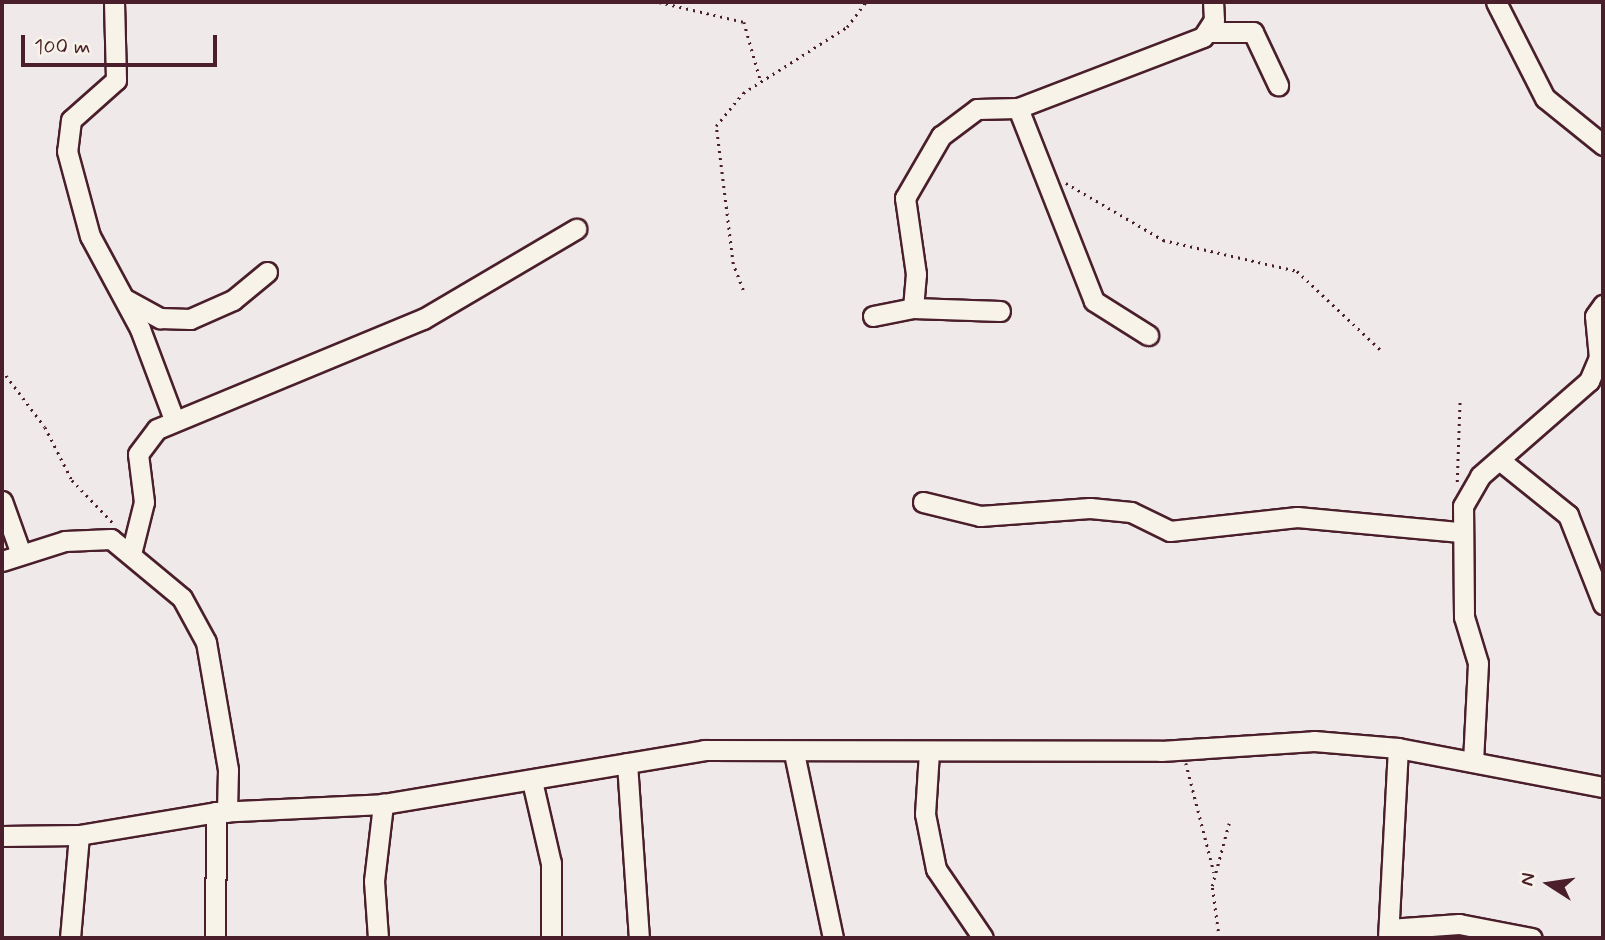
<!DOCTYPE html>
<html>
<head>
<meta charset="utf-8">
<style>
  body { margin:0 }
  #map { position:relative; width:1605px; height:940px; overflow:hidden; background:#f0e9ea; font-family:Mynerve,sans-serif }
  div>[style] { position:absolute }
  .path>* { height:2.5px; margin-top:-1.25px; transform-origin:0; background:repeating-linear-gradient(90deg,#4a1f2b 0 2px,transparent 0 7px) }
  .roads { filter:drop-shadow(2px 0 #4a1f2b) drop-shadow(-2px 0 #4a1f2b) drop-shadow(0 2px #4a1f2b) drop-shadow(0 -2px #4a1f2b) }
  .minor>* { height:19px; margin:-9.5px; padding:0 9.5px; transform-origin:9.5px; border-radius:9.5px; background:#f7f3e8 }
  span { translate:-50% -50%; white-space:nowrap; text-align:center; line-height:1.15; -webkit-text-stroke:6px #f7f3e8; paint-order:stroke }
  .frame { position:absolute; inset:0; border:4px solid #4a1f2b; pointer-events:none }
  .north { position:absolute; left:1514px; top:849px; width:70px; height:70px; -webkit-text-stroke:5px #f7f3e8; paint-order:stroke; rotate:282deg; font-size:19px; font-weight:700; line-height:28px; text-align:center; color:#4a1f2b }
  .north::after { content:''; display:block; margin:auto; width:24px; height:32px; background:#4a1f2b; clip-path:polygon(50% 0,100% 100%,50% 72%,0 100%) }
  .scale { position:absolute; left:21px; top:35px; width:196px; height:32px; box-sizing:border-box; border:4px solid #4a1f2b; border-top:0; padding-left:9px; font-size:21px; line-height:24px; white-space:nowrap; color:#4a1f2b; -webkit-text-stroke:5px #f7f3e8; paint-order:stroke }
</style>
</head>
<body>
<div id="map">
  <div class="path">
    <i style="left:659px;top:2px;width:87px;rotate:13.2deg"></i>
    <i style="left:744px;top:22px;width:62px;rotate:74.2deg"></i>
    <i style="left:1066px;top:183px;width:113px;rotate:30.4deg"></i>
    <i style="left:1163px;top:240px;width:138px;rotate:13deg"></i>
    <i style="left:1297px;top:271px;width:118px;rotate:43.3deg"></i>
    <i style="left:743px;top:290px;width:28px;rotate:-111deg"></i>
    <i style="left:733px;top:264px;width:139px;rotate:-97deg"></i>
    <i style="left:716px;top:126px;width:43px;rotate:-50.7deg"></i>
    <i style="left:743px;top:93px;width:123px;rotate:-32.4deg"></i>
    <i style="left:847px;top:27px;width:31px;rotate:-53deg"></i>
    <i style="left:2px;top:370px;width:71px;rotate:53deg"></i>
    <i style="left:45px;top:427px;width:59px;rotate:63deg"></i>
    <i style="left:72px;top:480px;width:61px;rotate:46.3deg"></i>
    <i style="left:1457px;top:482px;width:84px;rotate:-88deg"></i>
    <i style="left:1186px;top:763px;width:113px;rotate:75.6deg"></i>
    <i style="left:1219px;top:938px;width:52px;rotate:-97.7deg"></i>
    <i style="left:1212px;top:886px;width:65px;rotate:-74.9deg"></i>
  </div>
  <div class="roads">
    <div class="minor">
      <i style="left:114px;top:2px;width:78px;rotate:88.5deg"></i>
      <i style="left:116px;top:80px;width:60px;rotate:138.4deg"></i>
      <i style="left:71px;top:120px;width:31px;rotate:97deg"></i>
      <i style="left:67px;top:151px;width:88px;rotate:74.9deg"></i>
      <i style="left:90px;top:236px;width:106px;rotate:61.7deg"></i>
      <i style="left:140px;top:329px;width:94px;rotate:69.4deg"></i>
      <i style="left:1496px;top:2px;width:108px;rotate:63deg"></i>
      <i style="left:1545px;top:98px;width:75px;rotate:39deg"></i>
      <i style="left:1209px;top:32px;width:44px"></i>
      <i style="left:1253px;top:32px;width:59px;rotate:64.7deg"></i>
      <i style="left:1018px;top:108px;width:207px;rotate:68.5deg"></i>
      <i style="left:1094px;top:301px;width:64px;rotate:32.2deg"></i>
      <i style="left:127px;top:300px;width:38px;rotate:29deg"></i>
      <i style="left:160px;top:318px;width:30px;rotate:2deg"></i>
      <i style="left:190px;top:319px;width:47px;rotate:-23.8deg"></i>
      <i style="left:233px;top:300px;width:44px;rotate:-39.5deg"></i>
      <i style="left:913px;top:308px;width:34px;rotate:-85deg"></i>
      <i style="left:916px;top:274px;width:77px;rotate:-98.2deg"></i>
      <i style="left:905px;top:198px;width:72px;rotate:-59.9deg"></i>
      <i style="left:941px;top:136px;width:45px;rotate:-36.9deg"></i>
      <i style="left:977px;top:109px;width:41px;rotate:-1.4deg"></i>
      <i style="left:1018px;top:108px;width:198px;rotate:-21deg"></i>
      <i style="left:1203px;top:37px;width:20px;rotate:-57deg"></i>
      <i style="left:1214px;top:20px;width:18px;rotate:-93deg"></i>
      <i style="left:873px;top:316px;width:41px;rotate:-11.3deg"></i>
      <i style="left:913px;top:308px;width:87px;rotate:2deg"></i>
      <i style="left:1502px;top:462px;width:85px;rotate:38.8deg"></i>
      <i style="left:1568px;top:515px;width:96px;rotate:68.5deg"></i>
      <i style="left:2px;top:501px;width:56px;rotate:70.3deg"></i>
      <i style="left:923px;top:502px;width:59px;rotate:13.8deg"></i>
      <i style="left:980px;top:516px;width:110px;rotate:-4.2deg"></i>
      <i style="left:1090px;top:508px;width:41px;rotate:5.6deg"></i>
      <i style="left:1131px;top:512px;width:43px;rotate:26deg"></i>
      <i style="left:1170px;top:531px;width:128px;rotate:-6.3deg"></i>
      <i style="left:1297px;top:517px;width:164px;rotate:5.3deg"></i>
      <i style="left:132px;top:550px;width:49px;rotate:-76deg"></i>
      <i style="left:144px;top:502px;width:48px;rotate:-97.1deg"></i>
      <i style="left:138px;top:454px;width:31px;rotate:-53deg"></i>
      <i style="left:157px;top:429px;width:288px;rotate:-22.5deg"></i>
      <i style="left:423px;top:319px;width:178px;rotate:-30.5deg"></i>
      <i style="left:2px;top:561px;width:66px;rotate:-17.6deg"></i>
      <i style="left:65px;top:541px;width:46px;rotate:-2.5deg"></i>
      <i style="left:111px;top:539px;width:92px;rotate:39.7deg"></i>
      <i style="left:182px;top:598px;width:50px;rotate:61.4deg"></i>
      <i style="left:206px;top:642px;width:130px;rotate:80.2deg"></i>
      <i style="left:228px;top:770px;width:42px;rotate:91.4deg"></i>
      <i style="left:929px;top:752px;width:62px;rotate:93.7deg"></i>
      <i style="left:925px;top:814px;width:56px;rotate:78.7deg"></i>
      <i style="left:936px;top:869px;width:83px;rotate:55.7deg"></i>
      <i style="left:794px;top:753px;width:189px;rotate:78.1deg"></i>
      <i style="left:1473px;top:762px;width:99px;rotate:-87.1deg"></i>
      <i style="left:1478px;top:663px;width:48px;rotate:-106.9deg"></i>
      <i style="left:1464px;top:617px;width:111px;rotate:-90.5deg"></i>
      <i style="left:1463px;top:506px;width:34px;rotate:-60deg"></i>
      <i style="left:1480px;top:476px;width:145px;rotate:-41.1deg"></i>
      <i style="left:1589px;top:381px;width:25px;rotate:-67deg"></i>
      <i style="left:1599px;top:358px;width:42px;rotate:-95.4deg"></i>
      <i style="left:1595px;top:316px;width:14px;rotate:-54deg"></i>
      <i style="left:627px;top:763px;width:175px;rotate:86.1deg"></i>
      <i style="left:532px;top:781px;width:84px;rotate:77deg"></i>
      <i style="left:551px;top:863px;width:75px;rotate:90deg"></i>
      <i style="left:2px;top:836px;width:77px;rotate:-0.7deg"></i>
      <i style="left:79px;top:835px;width:139px;rotate:-9.5deg"></i>
      <i style="left:216px;top:812px;width:167px;rotate:-2.7deg"></i>
      <i style="left:383px;top:804px;width:326px;rotate:-9.5deg"></i>
      <i style="left:704px;top:750px;width:457px;rotate:0.1deg"></i>
      <i style="left:1161px;top:751px;width:153px;rotate:-3.7deg"></i>
      <i style="left:1314px;top:741px;width:84px;rotate:4.8deg"></i>
      <i style="left:1398px;top:748px;width:209px;rotate:10.8deg"></i>
      <i style="left:1389px;top:929px;width:70px;rotate:-4.1deg"></i>
      <i style="left:1459px;top:924px;width:74px;rotate:10.9deg"></i>
      <i style="left:70px;top:938px;width:103px;rotate:-85deg"></i>
      <i style="left:215px;top:938px;width:126px;rotate:-89.5deg"></i>
      <i style="left:378px;top:938px;width:57px;rotate:-94deg"></i>
      <i style="left:374px;top:881px;width:78px;rotate:-83.3deg"></i>
      <i style="left:1388px;top:938px;width:190px;rotate:-87deg"></i>
    </div>
  </div>
  <div class="frame"></div>
  <div class="north">N</div>
  <div class="scale">100 m</div>
</div>
</body>
</html>
